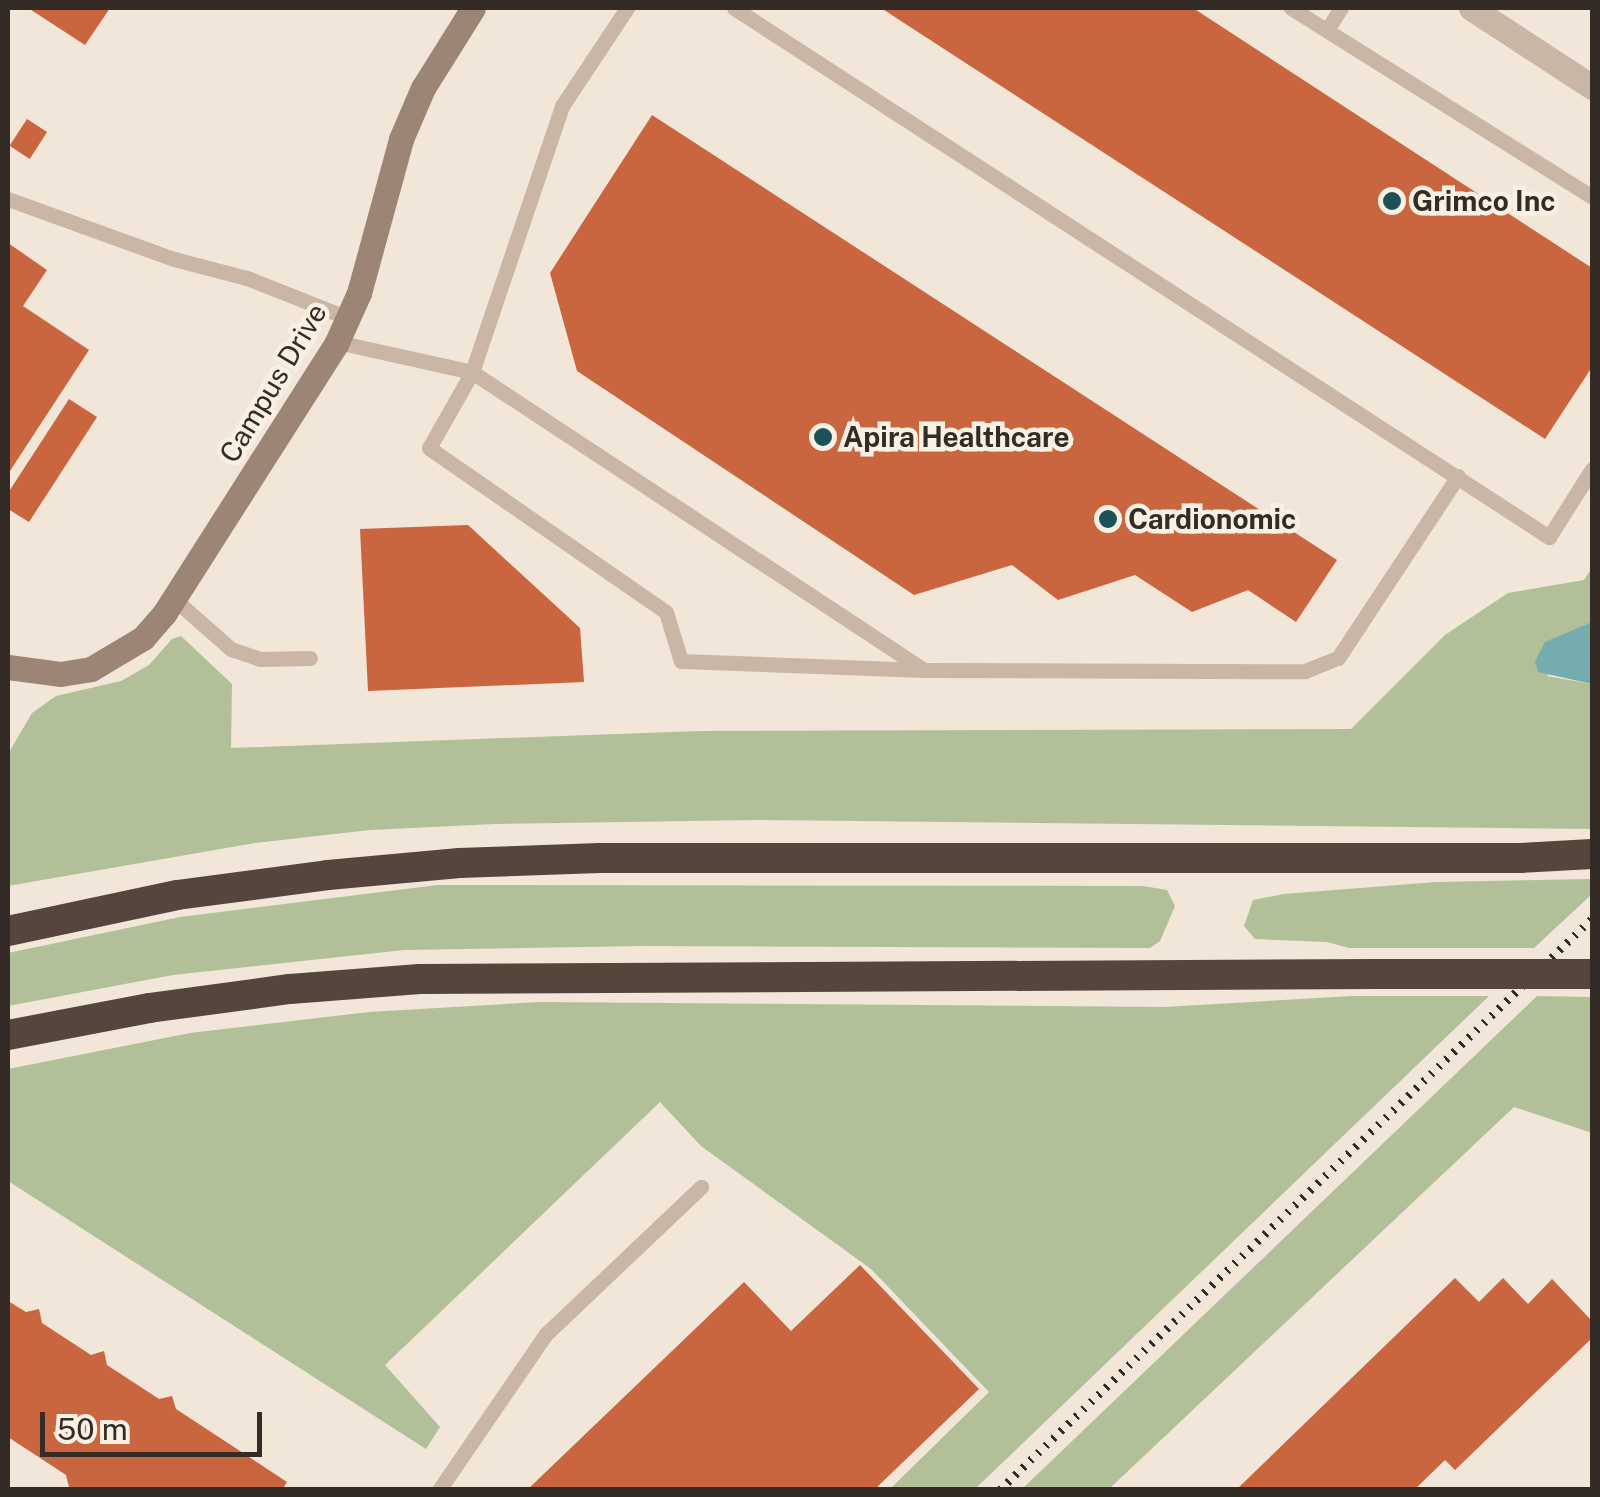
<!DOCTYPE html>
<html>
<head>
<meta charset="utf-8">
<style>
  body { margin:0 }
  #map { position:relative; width:1600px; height:1497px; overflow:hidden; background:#f1e6d8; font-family:"Public Sans",sans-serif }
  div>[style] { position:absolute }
  .green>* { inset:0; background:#b1c098 }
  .water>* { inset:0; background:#76abaf }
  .building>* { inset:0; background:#c9653f; transform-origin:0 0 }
  .lane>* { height:15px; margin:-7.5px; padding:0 7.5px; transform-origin:7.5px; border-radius:7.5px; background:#c9b6a4 }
  .street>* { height:25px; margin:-12.5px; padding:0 12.5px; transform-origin:12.5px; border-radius:12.5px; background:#c9b6a4 }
  .secondary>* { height:25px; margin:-12.5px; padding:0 12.5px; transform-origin:12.5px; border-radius:12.5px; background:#9d8575 }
  .highway>* { height:30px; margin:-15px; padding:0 15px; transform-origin:15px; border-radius:15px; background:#56453c }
  .rail>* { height:8px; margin-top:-4px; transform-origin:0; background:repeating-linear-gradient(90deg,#352b26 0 2.5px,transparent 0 10.5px) }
  .highway-bridge>* { height:30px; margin:-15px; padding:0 15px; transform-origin:15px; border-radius:15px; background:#56453c }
  .dots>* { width:28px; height:28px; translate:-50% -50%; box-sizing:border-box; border:5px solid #f9f0e4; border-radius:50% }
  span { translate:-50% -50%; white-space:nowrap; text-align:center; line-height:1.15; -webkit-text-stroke:9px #f9f0e4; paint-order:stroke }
  .poi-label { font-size:28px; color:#352b26; font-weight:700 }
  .left { translate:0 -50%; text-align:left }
  .street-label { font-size:28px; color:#352b26 }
  .frame { position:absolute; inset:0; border:10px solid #352b26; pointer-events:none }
  .scale { position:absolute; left:40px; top:1412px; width:222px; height:45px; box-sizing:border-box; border:5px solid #352b26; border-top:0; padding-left:12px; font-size:30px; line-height:35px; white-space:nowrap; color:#352b26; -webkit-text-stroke:8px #f9f0e4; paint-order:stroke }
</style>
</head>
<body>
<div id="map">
  <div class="green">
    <i style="clip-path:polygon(1592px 568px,1592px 622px,1547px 676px,1592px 684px,1592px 829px,757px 820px,495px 824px,370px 830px,255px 843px,8px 886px,8px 754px,32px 713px,56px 696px,121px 681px,149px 665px,172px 639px,181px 636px,232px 684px,231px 748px,699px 731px,1351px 729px,1445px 635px,1508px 593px,1584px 580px)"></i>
    <i style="clip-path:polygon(1592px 879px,1592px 894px,1534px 948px,1349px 948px,1327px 942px,1255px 939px,1244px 926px,1253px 900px,1284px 894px,1436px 882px)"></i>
    <i style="clip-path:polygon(438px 885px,1143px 886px,1167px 890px,1175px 906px,1160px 941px,1150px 948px,642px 946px,404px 950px,173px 975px,8px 1006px,8px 953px,180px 917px)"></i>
    <i style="clip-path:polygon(1352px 996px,1489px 996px,975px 1489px,890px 1489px,989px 1392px,871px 1269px,701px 1146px,660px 1102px,385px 1365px,440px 1427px,426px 1449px,8px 1181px,8px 1069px,190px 1033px,369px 1012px,540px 1002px,1165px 1007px)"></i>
    <i style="clip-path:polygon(1537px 996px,1592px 997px,1592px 1133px,1514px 1107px,1109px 1489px,1022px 1489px)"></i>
  </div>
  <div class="water">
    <i style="clip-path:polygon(1592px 622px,1592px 684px,1538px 672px,1535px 661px,1545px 642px)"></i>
  </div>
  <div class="building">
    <i style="clip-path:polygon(28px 8px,110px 8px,85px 45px)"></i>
    <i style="clip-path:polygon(881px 8px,1193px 8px,1592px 268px,1592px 367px,1545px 439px)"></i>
    <i style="clip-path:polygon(652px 115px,1337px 560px,1296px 622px,1248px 590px,1192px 612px,1135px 575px,1058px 600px,1012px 565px,914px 595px,577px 371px,550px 273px)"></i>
    <i style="left:27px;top:119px;width:24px;height:32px;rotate:33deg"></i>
    <i style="clip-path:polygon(8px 243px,47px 270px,23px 306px,89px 350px,8px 474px)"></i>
    <i style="clip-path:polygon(69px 399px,97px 417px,29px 522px,8px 509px,8px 493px)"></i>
    <i style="clip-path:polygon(468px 525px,580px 628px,584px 682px,368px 691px,360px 529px)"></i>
    <i style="clip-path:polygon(860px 1265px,979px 1389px,874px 1490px,527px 1490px,744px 1282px,791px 1331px)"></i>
    <i style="clip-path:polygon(1455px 1278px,1479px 1302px,1503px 1278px,1528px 1304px,1552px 1279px,1592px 1321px,1592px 1338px,1455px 1470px,1445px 1460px,1414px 1490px,1236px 1490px)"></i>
    <i style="clip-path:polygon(8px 1301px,26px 1312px,39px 1309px,42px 1323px,91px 1355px,104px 1351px,107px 1365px,159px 1399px,172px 1396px,176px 1409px,287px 1482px,282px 1490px,69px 1487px,66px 1475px,8px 1437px)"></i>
  </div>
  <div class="lane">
    <i style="left:734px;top:8px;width:972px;rotate:32.99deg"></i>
    <i style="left:1549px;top:537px;width:80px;rotate:-57.7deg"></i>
    <i style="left:1291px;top:8px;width:355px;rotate:32.1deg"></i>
    <i style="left:1327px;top:30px;width:26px;rotate:-58deg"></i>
    <i style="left:8px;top:199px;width:177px;rotate:19.9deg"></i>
    <i style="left:174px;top:259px;width:75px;rotate:14.6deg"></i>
    <i style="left:247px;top:278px;width:109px;rotate:21.6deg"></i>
    <i style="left:337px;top:342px;width:138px;rotate:12.5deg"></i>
    <i style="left:472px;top:372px;width:281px;rotate:-71.3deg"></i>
    <i style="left:562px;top:106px;width:118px;rotate:-56.4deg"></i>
    <i style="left:174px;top:599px;width:76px;rotate:41.3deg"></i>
    <i style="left:231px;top:649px;width:31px;rotate:19deg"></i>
    <i style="left:260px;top:659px;width:50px;rotate:-1.1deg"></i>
    <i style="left:924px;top:670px;width:541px;rotate:-146.6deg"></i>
    <i style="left:472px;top:372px;width:87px;rotate:119.5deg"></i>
    <i style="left:429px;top:448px;width:288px;rotate:34.7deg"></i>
    <i style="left:666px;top:612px;width:51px;rotate:73deg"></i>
    <i style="left:681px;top:661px;width:243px;rotate:2.1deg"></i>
    <i style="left:924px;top:670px;width:381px;rotate:0.2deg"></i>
    <i style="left:1305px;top:671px;width:35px;rotate:-22deg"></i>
    <i style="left:1338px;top:658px;width:218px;rotate:-56.6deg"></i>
    <i style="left:439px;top:1490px;width:189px;rotate:-55.6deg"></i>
    <i style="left:546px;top:1334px;width:214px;rotate:-43.5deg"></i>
  </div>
  <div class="street">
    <i style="left:1471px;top:8px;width:145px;rotate:33.1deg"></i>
  </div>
  <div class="secondary">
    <i style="left:8px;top:667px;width:52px;rotate:7.7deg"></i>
    <i style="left:60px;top:674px;width:31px;rotate:-9deg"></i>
    <i style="left:91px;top:669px;width:61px;rotate:-30.8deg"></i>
    <i style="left:143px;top:638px;width:32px;rotate:-49deg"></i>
    <i style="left:164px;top:614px;width:322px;rotate:-57.5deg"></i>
    <i style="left:337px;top:342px;width:54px;rotate:-65.8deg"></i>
    <i style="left:359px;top:293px;width:160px;rotate:-74.7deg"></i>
    <i style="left:401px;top:139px;width:56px;rotate:-66.7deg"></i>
    <i style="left:423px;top:88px;width:94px;rotate:-58deg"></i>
  </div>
  <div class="highway">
    <i style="left:8px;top:931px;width:173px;rotate:-12deg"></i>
    <i style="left:177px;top:895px;width:152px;rotate:-7.5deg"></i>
    <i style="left:328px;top:875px;width:132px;rotate:-5.2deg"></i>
    <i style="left:459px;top:863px;width:141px;rotate:-2deg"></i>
    <i style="left:600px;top:858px;width:920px"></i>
    <i style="left:1520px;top:858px;width:72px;rotate:-3.2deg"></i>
    <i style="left:8px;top:1035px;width:144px;rotate:-10.8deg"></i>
    <i style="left:149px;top:1008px;width:142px;rotate:-7.7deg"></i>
    <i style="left:290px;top:989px;width:130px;rotate:-4.4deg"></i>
    <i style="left:420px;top:979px;width:958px;rotate:-0.3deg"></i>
  </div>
  <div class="rail">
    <i style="left:1000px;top:1490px;width:822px;rotate:-43.97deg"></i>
  </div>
  <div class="highway-bridge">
    <i style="left:1378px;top:974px;width:214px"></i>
  </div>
  <div class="dots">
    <i style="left:1392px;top:201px;background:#1b5157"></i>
    <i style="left:823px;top:437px;background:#1b5157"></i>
    <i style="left:1108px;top:519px;background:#1b5157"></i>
  </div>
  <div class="poi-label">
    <span class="left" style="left:1412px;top:201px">Grimco Inc</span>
    <span class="left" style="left:843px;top:437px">Apira Healthcare</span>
    <span class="left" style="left:1128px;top:519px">Cardionomic</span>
  </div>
  <div class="street-label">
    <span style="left:273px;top:383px;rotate:-59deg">Campus Drive</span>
  </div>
  <div class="frame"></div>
  <div class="scale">50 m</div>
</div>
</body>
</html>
